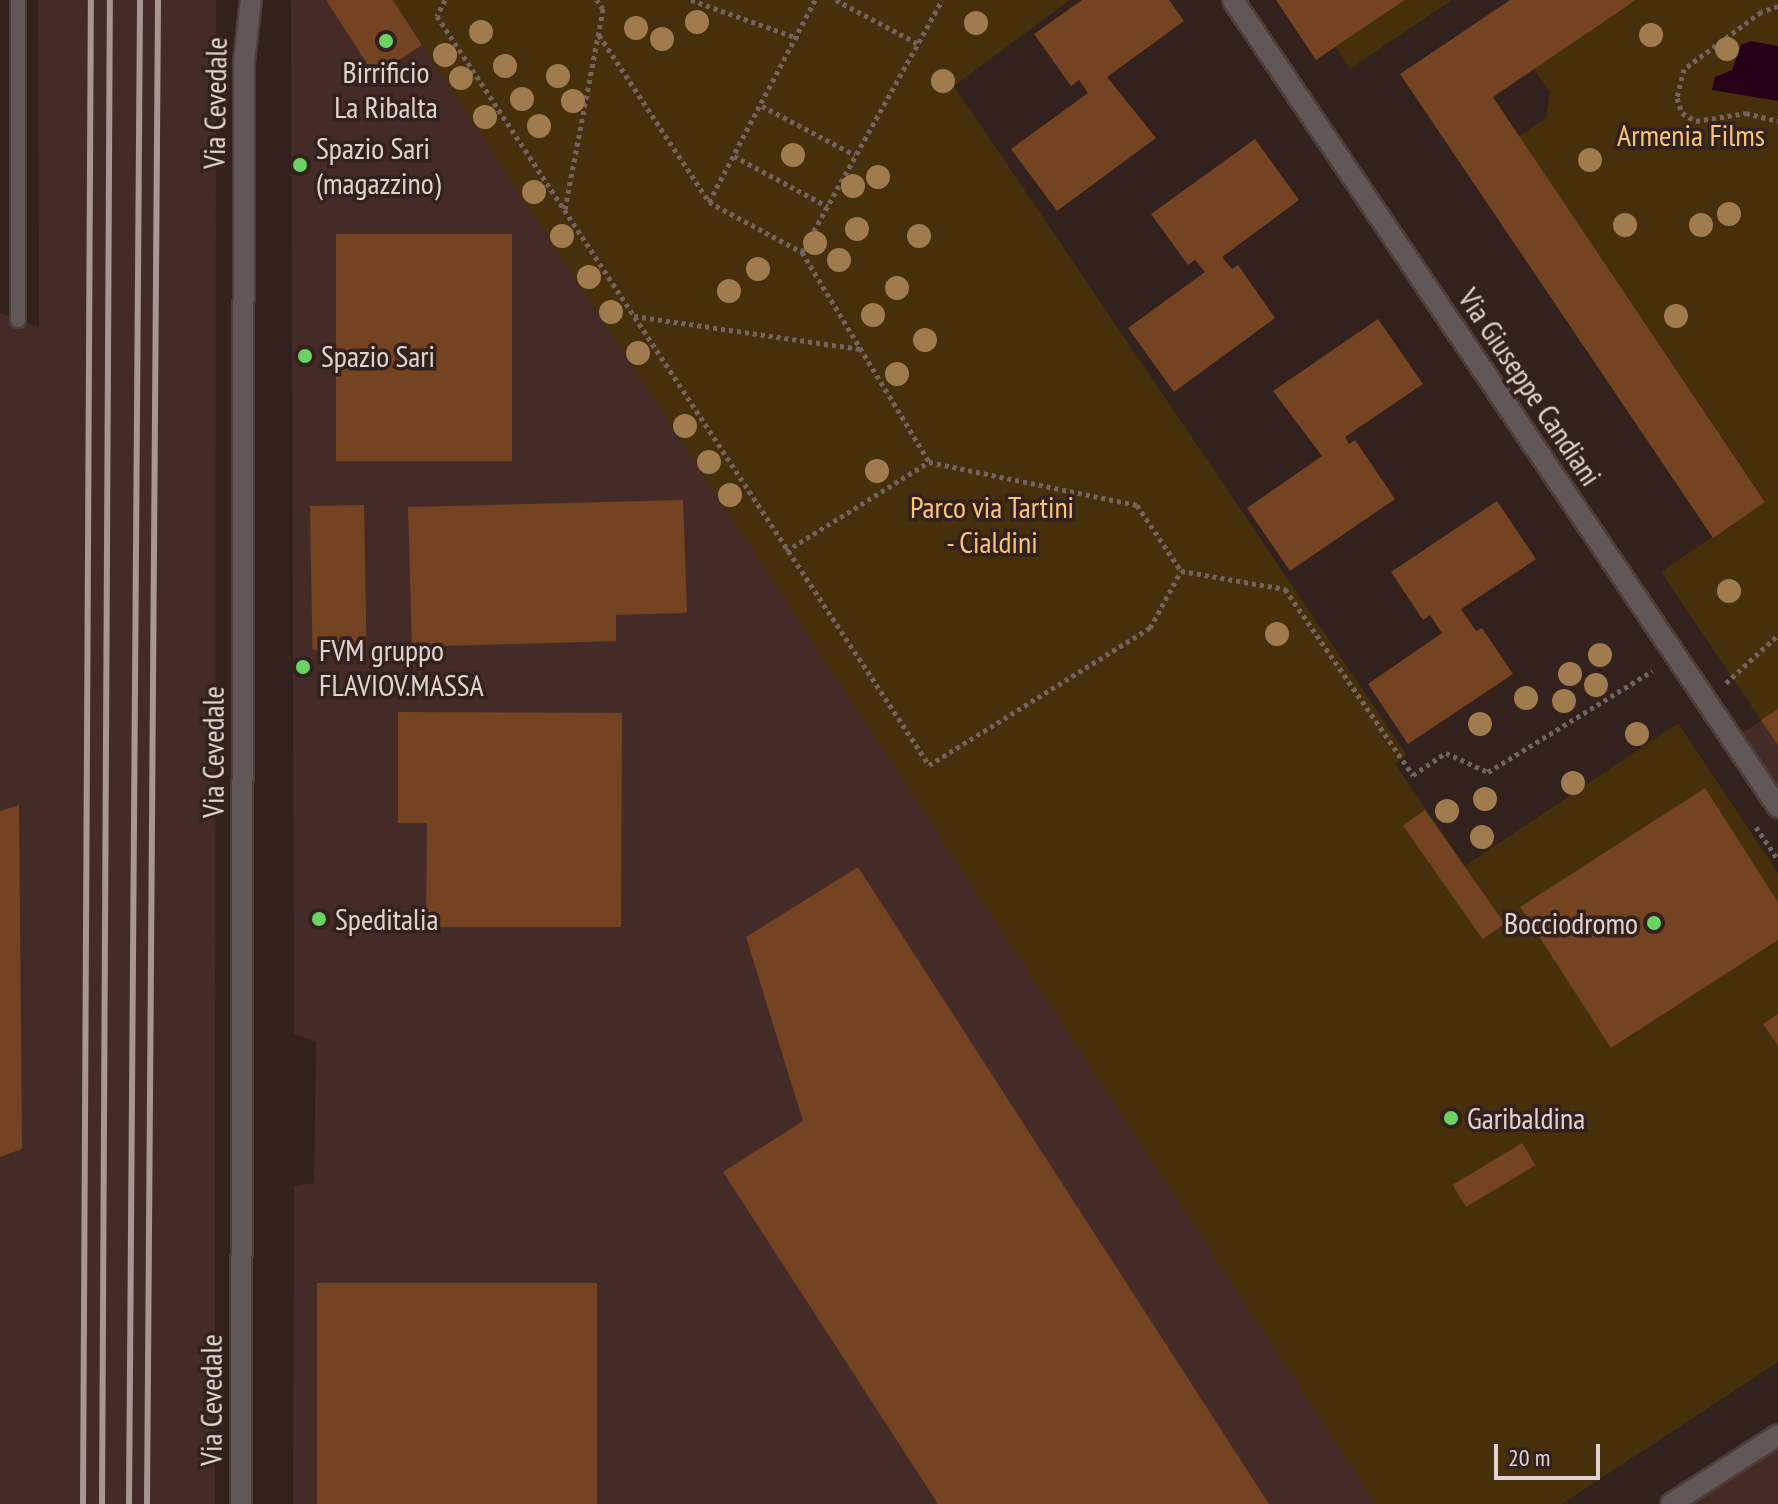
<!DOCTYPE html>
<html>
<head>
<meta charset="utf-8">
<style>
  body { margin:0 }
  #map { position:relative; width:1778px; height:1504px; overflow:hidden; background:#33211d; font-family:"PT Sans Narrow",sans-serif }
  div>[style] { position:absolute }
  .built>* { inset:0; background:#442b27 }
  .green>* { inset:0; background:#462f0b }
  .water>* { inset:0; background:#270018 }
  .building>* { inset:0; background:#744321; transform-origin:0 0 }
  .path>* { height:5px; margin-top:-2.5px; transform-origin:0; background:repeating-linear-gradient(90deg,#73635f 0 4px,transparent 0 8px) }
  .roads { filter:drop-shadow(2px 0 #4f3d3a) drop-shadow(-2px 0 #4f3d3a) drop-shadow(0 2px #4f3d3a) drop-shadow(0 -2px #4f3d3a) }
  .lane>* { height:14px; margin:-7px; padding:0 7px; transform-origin:7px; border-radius:7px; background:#615759 }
  .street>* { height:20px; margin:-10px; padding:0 10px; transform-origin:10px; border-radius:10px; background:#615759 }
  .rail>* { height:6px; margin:-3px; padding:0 3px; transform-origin:3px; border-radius:3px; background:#a69795 }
  .trees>* { width:24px; height:24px; margin:-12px; border-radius:50%; background:#a07b4e }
  .dots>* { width:22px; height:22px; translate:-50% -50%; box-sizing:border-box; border:4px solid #33211d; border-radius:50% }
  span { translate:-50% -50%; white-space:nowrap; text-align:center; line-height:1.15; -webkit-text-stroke:7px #33211d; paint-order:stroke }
  .poi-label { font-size:30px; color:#e0d3d1 }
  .left { translate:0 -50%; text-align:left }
  .right { translate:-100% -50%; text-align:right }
  .street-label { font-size:30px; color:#e0d3d1 }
  .park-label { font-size:30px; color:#f9c577 }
  .scale { position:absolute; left:1494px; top:1444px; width:106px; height:36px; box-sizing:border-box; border:4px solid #e0d3d1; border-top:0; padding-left:10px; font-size:24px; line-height:28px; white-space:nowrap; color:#e0d3d1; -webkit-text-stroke:6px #33211d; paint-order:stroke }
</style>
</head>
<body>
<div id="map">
  <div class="built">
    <i style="clip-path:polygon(38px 0,216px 0,215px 1504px,0 1504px,0 313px,39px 327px)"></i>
    <i style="clip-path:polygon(291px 0,393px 0,1376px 1504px,293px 1504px,294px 1186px,314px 1183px,316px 1042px,294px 1034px)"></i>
    <i style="clip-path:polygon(1778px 709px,1778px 806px,1733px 739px)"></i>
    <i style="clip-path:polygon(1778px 1438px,1778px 1504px,1675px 1504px)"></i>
  </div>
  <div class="green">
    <i style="clip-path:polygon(393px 0,1070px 0,954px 86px,1407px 755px,1395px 764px,1465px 866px,1678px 723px,1778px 873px,1778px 1362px,1562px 1504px,1376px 1504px)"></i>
    <i style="clip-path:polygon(1405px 0,1452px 0,1350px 69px,1336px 47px)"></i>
    <i style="clip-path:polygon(1636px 0,1778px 0,1778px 709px,1761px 720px,1661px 572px,1765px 501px,1519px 136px,1546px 118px,1550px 92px,1534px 69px)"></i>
  </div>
  <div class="water">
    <i style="clip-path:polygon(1751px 41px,1778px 46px,1778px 101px,1712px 90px,1715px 77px,1732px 70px,1741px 45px)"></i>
  </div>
  <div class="building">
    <i style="clip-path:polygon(326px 0,393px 0,422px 45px,375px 76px)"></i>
    <i style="clip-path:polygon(1082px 0,1169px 0,1184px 21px,1107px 77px,1156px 138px,1057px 211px,1011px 149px,1088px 93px,1079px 80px,1071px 86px,1034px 34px)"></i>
    <i style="clip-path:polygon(1276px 0,1405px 0,1316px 60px)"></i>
    <i style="clip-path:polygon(1510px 0,1636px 0,1493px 97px,1765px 502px,1713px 538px,1400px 74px)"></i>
    <i style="clip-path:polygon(1255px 139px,1299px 200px,1222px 257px,1232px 269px,1238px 265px,1275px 318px,1174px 392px,1128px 328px,1205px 272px,1195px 260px,1188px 265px,1151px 214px)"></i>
    <i style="left:512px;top:234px;width:227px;height:176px;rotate:90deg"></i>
    <i style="clip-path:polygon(1378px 319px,1423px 384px,1345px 437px,1349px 444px,1355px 440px,1395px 499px,1290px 571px,1247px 508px,1322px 456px,1273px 391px)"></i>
    <i style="clip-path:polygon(683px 500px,687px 613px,616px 615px,616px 641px,412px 647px,408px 507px)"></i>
    <i style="clip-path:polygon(1497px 501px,1536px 559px,1461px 609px,1476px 631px,1482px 628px,1513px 674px,1408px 744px,1368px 684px,1442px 633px,1430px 615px,1423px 620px,1391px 572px)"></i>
    <i style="left:364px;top:505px;width:144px;height:54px;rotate:89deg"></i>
    <i style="clip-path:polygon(1778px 709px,1778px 745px,1761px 720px)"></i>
    <i style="clip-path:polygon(398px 712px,622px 713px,621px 927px,426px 927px,427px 823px,398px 823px)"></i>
    <i style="clip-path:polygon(1705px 788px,1778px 902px,1778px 940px,1611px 1048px,1520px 907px)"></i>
    <i style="clip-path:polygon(19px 805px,22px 1149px,0 1157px,0 811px)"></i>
    <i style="left:1425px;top:810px;width:139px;height:27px;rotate:55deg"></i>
    <i style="clip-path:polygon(858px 867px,1269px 1504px,938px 1504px,723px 1172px,803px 1121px,746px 937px)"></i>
    <i style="clip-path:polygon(1778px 1014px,1778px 1046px,1763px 1024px)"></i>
    <i style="left:1522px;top:1143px;width:26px;height:81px;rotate:59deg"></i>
    <i style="left:597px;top:1283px;width:221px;height:280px;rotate:90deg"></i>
  </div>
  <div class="path">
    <i style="left:445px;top:0;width:18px;rotate:117deg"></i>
    <i style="left:437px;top:16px;width:896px;rotate:56.7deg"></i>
    <i style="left:929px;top:765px;width:260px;rotate:-31.8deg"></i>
    <i style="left:1150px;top:628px;width:65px;rotate:-61.5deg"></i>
    <i style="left:691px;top:0;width:114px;rotate:19.6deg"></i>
    <i style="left:836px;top:0;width:92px;rotate:28deg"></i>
    <i style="left:1778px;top:6px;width:18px;rotate:161deg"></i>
    <i style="left:1761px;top:12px;width:96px;rotate:143.5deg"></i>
    <i style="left:1684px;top:69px;width:30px;rotate:104deg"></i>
    <i style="left:1677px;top:98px;width:16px;rotate:72deg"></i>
    <i style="left:1682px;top:113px;width:16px;rotate:30deg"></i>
    <i style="left:1696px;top:121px;width:51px;rotate:-9.1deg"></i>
    <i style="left:1746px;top:113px;width:33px;rotate:14deg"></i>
    <i style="left:599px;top:35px;width:200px;rotate:56.6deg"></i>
    <i style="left:709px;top:202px;width:106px;rotate:28.3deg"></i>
    <i style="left:802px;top:252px;width:245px;rotate:58.8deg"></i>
    <i style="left:929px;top:462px;width:212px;rotate:11.7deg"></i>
    <i style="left:1137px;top:505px;width:79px;rotate:56.3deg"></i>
    <i style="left:1181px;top:571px;width:106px;rotate:9.8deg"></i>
    <i style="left:1285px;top:589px;width:226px;rotate:55.5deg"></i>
    <i style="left:1413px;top:775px;width:40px;rotate:-34deg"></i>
    <i style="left:1446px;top:753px;width:46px;rotate:24.3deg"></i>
    <i style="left:1488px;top:772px;width:193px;rotate:-31.6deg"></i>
    <i style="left:762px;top:106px;width:105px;rotate:27.8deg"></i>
    <i style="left:734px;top:156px;width:106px;rotate:28.3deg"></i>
    <i style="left:709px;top:202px;width:228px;rotate:-62.3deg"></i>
    <i style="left:565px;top:209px;width:204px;rotate:-79.2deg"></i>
    <i style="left:603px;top:9px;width:11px;rotate:-124deg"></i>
    <i style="left:802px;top:252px;width:288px;rotate:-60.9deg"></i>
    <i style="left:634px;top:316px;width:229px;rotate:8.3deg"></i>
    <i style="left:786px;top:551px;width:168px;rotate:-31.9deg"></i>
    <i style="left:1726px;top:683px;width:71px;rotate:-42.7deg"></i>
    <i style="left:1756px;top:827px;width:40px;rotate:56deg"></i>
  </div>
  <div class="roads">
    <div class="lane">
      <i style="left:18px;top:0;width:320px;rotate:90deg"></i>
    </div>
    <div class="street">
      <i style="left:1233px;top:0;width:974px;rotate:55.97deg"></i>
      <i style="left:241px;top:1504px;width:1442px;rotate:-89.88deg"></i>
      <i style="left:244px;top:62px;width:62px;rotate:-83.6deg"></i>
      <i style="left:1671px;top:1504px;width:127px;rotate:-32.8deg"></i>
    </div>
  </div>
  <div class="rail">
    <i style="left:83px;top:1504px;width:1504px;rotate:-89.7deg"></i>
    <i style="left:102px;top:1504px;width:1504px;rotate:-89.7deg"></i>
    <i style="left:129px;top:1504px;width:1504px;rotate:-89.58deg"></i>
    <i style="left:147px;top:1504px;width:1504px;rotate:-89.58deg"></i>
  </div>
  <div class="trees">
    <i style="left:697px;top:22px"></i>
    <i style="left:976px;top:23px"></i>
    <i style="left:636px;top:28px"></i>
    <i style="left:481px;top:32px"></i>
    <i style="left:1651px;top:35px"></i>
    <i style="left:662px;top:39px"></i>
    <i style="left:1727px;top:49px"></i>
    <i style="left:445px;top:55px"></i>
    <i style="left:505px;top:66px"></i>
    <i style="left:558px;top:76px"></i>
    <i style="left:461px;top:78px"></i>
    <i style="left:943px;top:81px"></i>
    <i style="left:522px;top:99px"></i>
    <i style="left:573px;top:101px"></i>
    <i style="left:485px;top:117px"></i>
    <i style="left:539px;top:126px"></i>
    <i style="left:793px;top:155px"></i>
    <i style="left:1590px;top:160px"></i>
    <i style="left:878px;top:177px"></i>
    <i style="left:853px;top:186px"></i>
    <i style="left:534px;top:192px"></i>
    <i style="left:1729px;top:214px"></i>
    <i style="left:1625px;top:225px"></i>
    <i style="left:1701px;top:225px"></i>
    <i style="left:857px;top:229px"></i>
    <i style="left:562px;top:236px"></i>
    <i style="left:919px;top:236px"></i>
    <i style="left:815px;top:243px"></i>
    <i style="left:839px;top:260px"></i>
    <i style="left:758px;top:269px"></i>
    <i style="left:589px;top:277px"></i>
    <i style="left:897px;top:288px"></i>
    <i style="left:729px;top:291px"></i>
    <i style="left:611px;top:312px"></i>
    <i style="left:873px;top:315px"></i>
    <i style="left:1676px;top:316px"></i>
    <i style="left:925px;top:340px"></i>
    <i style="left:638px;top:353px"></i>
    <i style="left:897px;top:374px"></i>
    <i style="left:685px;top:426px"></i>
    <i style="left:709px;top:462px"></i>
    <i style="left:877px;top:471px"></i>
    <i style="left:730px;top:495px"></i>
    <i style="left:1729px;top:591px"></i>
    <i style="left:1277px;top:634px"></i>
    <i style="left:1600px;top:655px"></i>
    <i style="left:1570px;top:674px"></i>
    <i style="left:1596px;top:685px"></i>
    <i style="left:1526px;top:698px"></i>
    <i style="left:1564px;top:701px"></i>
    <i style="left:1480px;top:724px"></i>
    <i style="left:1637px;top:734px"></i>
    <i style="left:1573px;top:783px"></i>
    <i style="left:1485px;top:799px"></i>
    <i style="left:1447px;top:811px"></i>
    <i style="left:1482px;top:837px"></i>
  </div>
  <div class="dots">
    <i style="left:386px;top:41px;background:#6ad364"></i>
    <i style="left:300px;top:165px;background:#6ad364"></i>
    <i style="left:305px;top:356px;background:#6ad364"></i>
    <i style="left:303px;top:667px;background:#6ad364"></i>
    <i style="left:319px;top:919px;background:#6ad364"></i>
    <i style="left:1654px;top:923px;background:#6ad364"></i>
    <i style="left:1451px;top:1118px;background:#6ad364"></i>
  </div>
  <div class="poi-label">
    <span style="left:386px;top:89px">Birrificio<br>La Ribalta</span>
    <span class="left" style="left:316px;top:165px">Spazio Sari<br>(magazzino)</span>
    <span class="left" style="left:321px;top:356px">Spazio Sari</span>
    <span class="left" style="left:319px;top:667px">FVM gruppo<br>FLAVIOV.MASSA</span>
    <span class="left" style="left:335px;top:919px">Speditalia</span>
    <span class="right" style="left:1638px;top:923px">Bocciodromo</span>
    <span class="left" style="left:1467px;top:1118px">Garibaldina</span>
  </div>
  <div class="street-label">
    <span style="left:215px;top:103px;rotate:-89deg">Via Cevedale</span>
    <span style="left:1530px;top:387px;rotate:56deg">Via Giuseppe Candiani</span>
    <span style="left:213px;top:752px;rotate:-90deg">Via Cevedale</span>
    <span style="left:211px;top:1400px;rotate:-90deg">Via Cevedale</span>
  </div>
  <div class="park-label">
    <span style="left:1691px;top:135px">Armenia Films</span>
    <span style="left:992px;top:524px">Parco via Tartini<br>- Cialdini</span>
  </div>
  <div class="scale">20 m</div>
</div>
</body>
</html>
